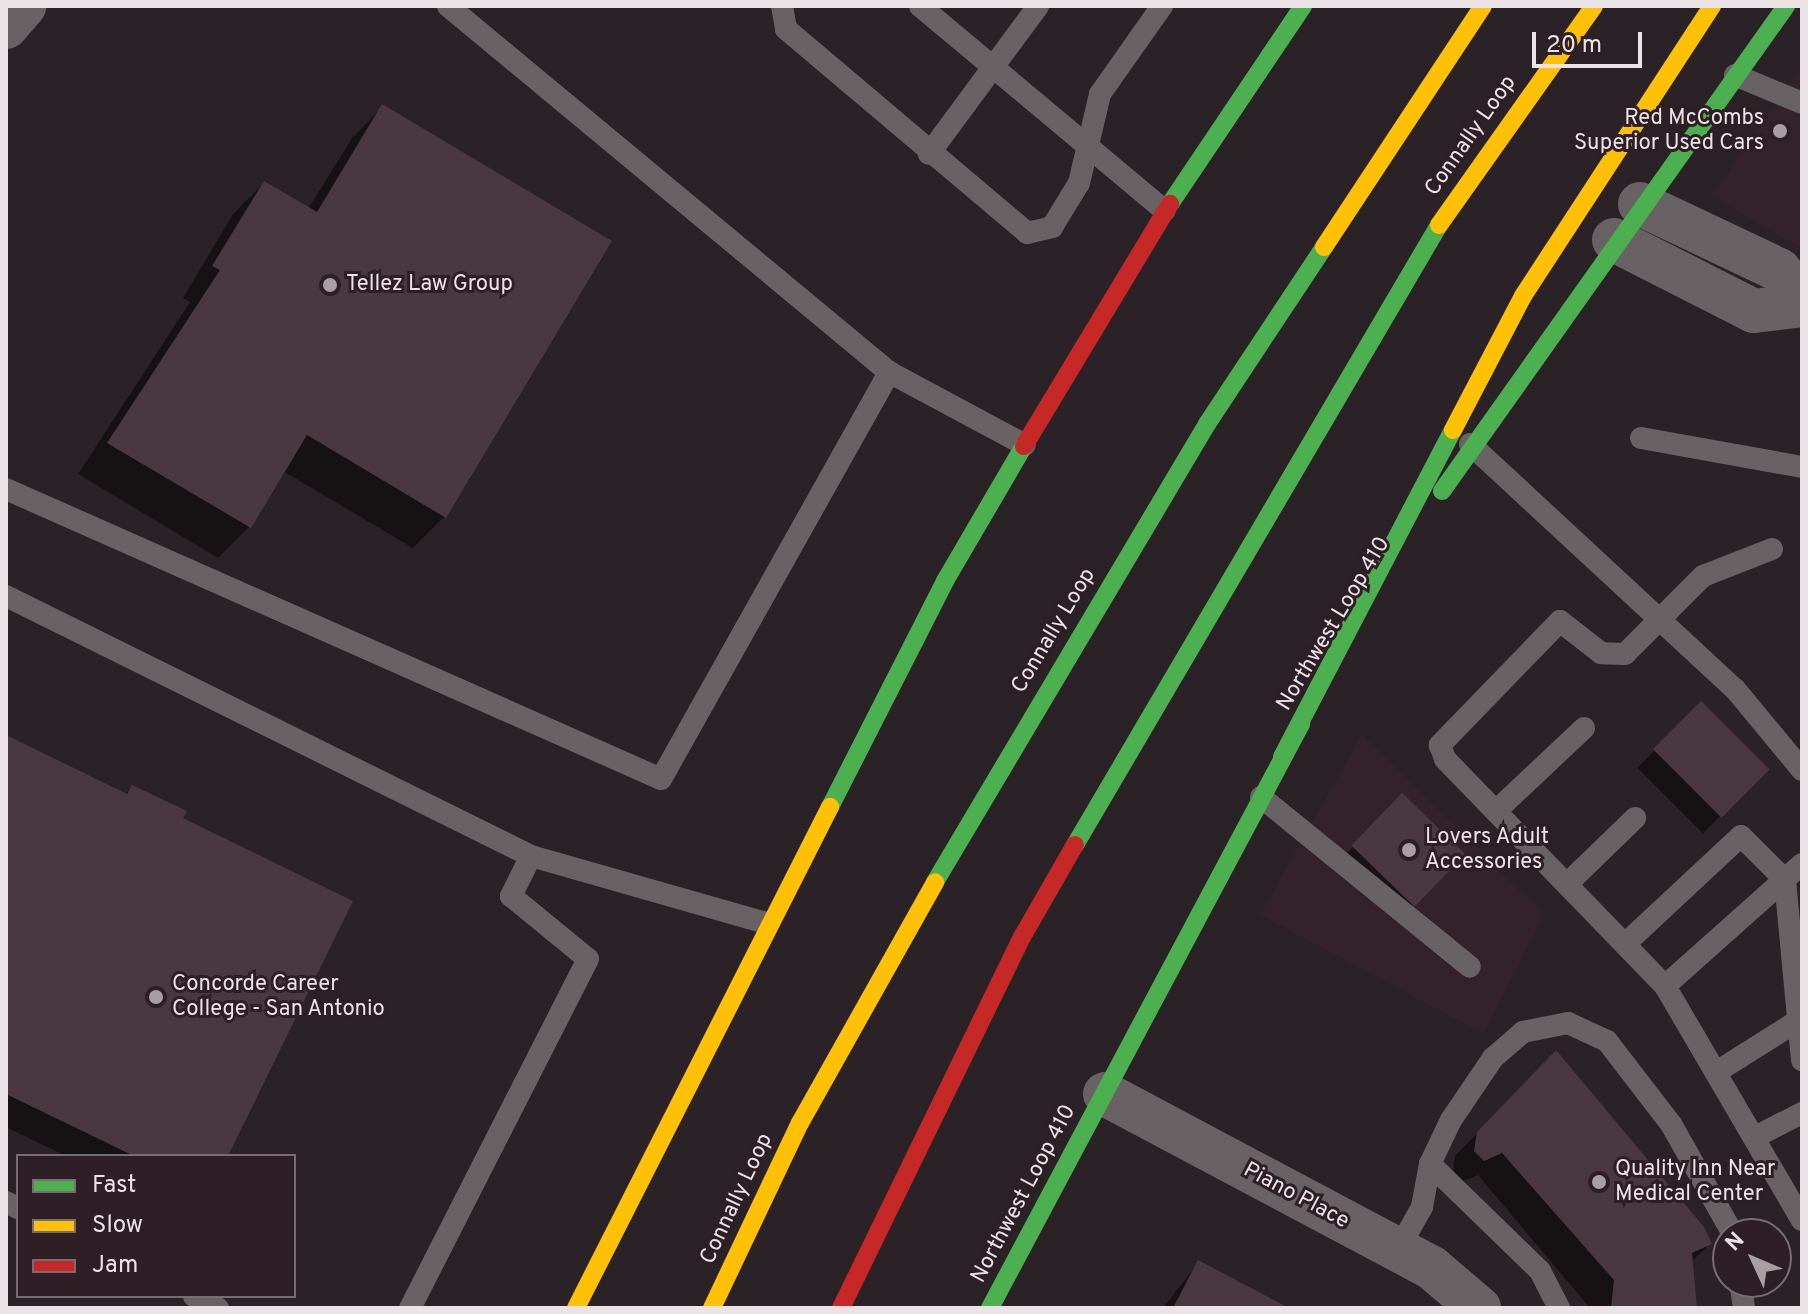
<!DOCTYPE html>
<html>
<head>
<meta charset="utf-8">
<style>
  body { margin:0 }
  #map { position:relative; width:1808px; height:1314px; overflow:hidden; background:#2a2226; font-family:Overpass,sans-serif }
  div>[style] { position:absolute }
  .built>* { inset:0; background:#34222a }
  .shadow>* { inset:0; background:#0007; transform-origin:0 0 }
  .building>* { inset:0; background:#4a3841; transform-origin:0 0 }
  .lane>* { height:22px; margin:-11px; padding:0 11px; transform-origin:11px; border-radius:11px; background:#686265 }
  .street>* { height:44px; margin:-22px; padding:0 22px; transform-origin:22px; border-radius:22px; background:#686265 }
  .fast>* { height:18px; margin:-9px; padding:0 9px; transform-origin:9px; border-radius:9px; background:#4caf50 }
  .slow>* { height:18px; margin:-9px; padding:0 9px; transform-origin:9px; border-radius:9px; background:#ffc107 }
  .jam>* { height:18px; margin:-9px; padding:0 9px; transform-origin:9px; border-radius:9px; background:#c62828 }
  .dots>* { width:22px; height:22px; translate:-50% -50%; box-sizing:border-box; border:4px solid #2d1f25; border-radius:50% }
  span { translate:-50% -50%; white-space:nowrap; text-align:center; line-height:1.15; -webkit-text-stroke:6px #2d1f25; paint-order:stroke }
  .poi-label { font-size:22px; color:#ece3e7 }
  .right { translate:-100% -50%; text-align:right }
  .left { translate:0 -50%; text-align:left }
  .street-label { font-size:22px; color:#ece3e7 }
  .frame { position:absolute; inset:0; border:8px solid #ece3e7; pointer-events:none }
  .legend { position:absolute; left:16px; top:1154px; width:280px; height:144px; box-sizing:border-box; background:#2d1f25; border:2px solid #796d73; margin:0; padding:10px 14px; list-style:none; font-size:24px; color:#ece3e7 }
  .legend li { display:flex; align-items:center; gap:16px; height:40px }
  .legend b { width:40px; border:2px solid #796d73 }
  .north { position:absolute; left:1712px; top:1218px; width:80px; height:80px; box-sizing:border-box; background:#2d1f25; border:2px solid #796d73; border-radius:50%; rotate:314deg; font-size:22px; font-weight:700; line-height:32px; text-align:center; color:#ece3e7 }
  .north::after { content:''; display:block; margin:auto; width:28px; height:36px; background:#a89fa3; clip-path:polygon(50% 0,100% 100%,50% 72%,0 100%) }
  .scale { position:absolute; left:1532px; top:32px; width:110px; height:36px; box-sizing:border-box; border:4px solid #ece3e7; border-top:0; padding-left:10px; font-size:24px; line-height:28px; white-space:nowrap; color:#ece3e7; -webkit-text-stroke:6px #2d1f25; paint-order:stroke }
</style>
</head>
<body>
<div id="map">
  <div class="built">
    <i style="clip-path:polygon(1802px 66px,1802px 249px,1712px 196px)"></i>
    <i style="clip-path:polygon(1362px 734px,1544px 915px,1484px 1034px,1260px 915px)"></i>
  </div>
  <div class="shadow">
    <i style="clip-path:polygon(383px 106px,610px 242px,444px 517px,413px 548px,283px 471px,249px 527px,218px 558px,78px 474px,190px 302px,183px 298px,233px 214px,264px 183px,308px 209px,352px 138px)"></i>
    <i style="left:1701px;top:704px;width:93px;height:90px;rotate:45deg"></i>
    <i style="clip-path:polygon(6px 737px,125px 794px,132px 787px,181px 819px,226px 1156px,66px 1156px,6px 1127px)"></i>
    <i style="left:1402px;top:796px;width:84px;height:94px;rotate:44deg"></i>
    <i style="clip-path:polygon(1534px 1075px,1710px 1244px,1691px 1262px,1695px 1308px,1590px 1308px,1478px 1175px,1461px 1182px,1453px 1174px,1455px 1156px)"></i>
    <i style="clip-path:polygon(1198px 1263px,1284px 1308px,1163px 1308px)"></i>
  </div>
  <div class="building">
    <i style="clip-path:polygon(382px 104px,612px 241px,446px 518px,307px 435px,251px 528px,107px 443px,220px 270px,212px 266px,264px 181px,317px 212px)"></i>
    <i style="left:1701px;top:701px;width:97px;height:68px;rotate:45deg"></i>
    <i style="clip-path:polygon(6px 735px,127px 794px,132px 785px,187px 811px,183px 818px,353px 901px,228px 1156px,134px 1156px,6px 1094px)"></i>
    <i style="left:1402px;top:793px;width:88px;height:73px;rotate:44deg"></i>
    <i style="clip-path:polygon(1556px 1050px,1704px 1227px,1712px 1244px,1692px 1253px,1697px 1308px,1611px 1308px,1614px 1280px,1502px 1153px,1484px 1161px,1474px 1151px,1477px 1132px)"></i>
    <i style="clip-path:polygon(1198px 1260px,1289px 1308px,1173px 1308px)"></i>
  </div>
  <div class="lane">
    <i style="left:448px;top:6px;width:573px;rotate:39.69deg"></i>
    <i style="left:782px;top:6px;width:23px;rotate:80deg"></i>
    <i style="left:786px;top:29px;width:316px;rotate:40.2deg"></i>
    <i style="left:1027px;top:233px;width:26px;rotate:-13deg"></i>
    <i style="left:1052px;top:227px;width:52px;rotate:-58.5deg"></i>
    <i style="left:1079px;top:183px;width:91px;rotate:-76.7deg"></i>
    <i style="left:1100px;top:94px;width:108px;rotate:-54.8deg"></i>
    <i style="left:920px;top:6px;width:319px;rotate:39.9deg"></i>
    <i style="left:1735px;top:75px;width:73px;rotate:22.7deg"></i>
    <i style="left:929px;top:154px;width:184px;rotate:-53.6deg"></i>
    <i style="left:1641px;top:438px;width:164px;rotate:10.2deg"></i>
    <i style="left:1470px;top:444px;width:361px;rotate:42.8deg"></i>
    <i style="left:1735px;top:689px;width:105px;rotate:50.4deg"></i>
    <i style="left:6px;top:489px;width:716px;rotate:23.88deg"></i>
    <i style="left:661px;top:779px;width:467px;rotate:-60.7deg"></i>
    <i style="left:889px;top:372px;width:154px;rotate:28.2deg"></i>
    <i style="left:1772px;top:549px;width:74px;rotate:158.6deg"></i>
    <i style="left:1703px;top:576px;width:110px;rotate:135deg"></i>
    <i style="left:1625px;top:654px;width:24px;rotate:-178deg"></i>
    <i style="left:1601px;top:653px;width:52px;rotate:-142deg"></i>
    <i style="left:1560px;top:621px;width:173px;rotate:134.1deg"></i>
    <i style="left:1440px;top:745px;width:15px;rotate:70deg"></i>
    <i style="left:1445px;top:759px;width:316px;rotate:45.9deg"></i>
    <i style="left:1665px;top:986px;width:271px;rotate:59.7deg"></i>
    <i style="left:6px;top:596px;width:586px;rotate:26.35deg"></i>
    <i style="left:531px;top:856px;width:45px;rotate:116.6deg"></i>
    <i style="left:511px;top:896px;width:99px;rotate:39.3deg"></i>
    <i style="left:588px;top:959px;width:392px;rotate:117deg"></i>
    <i style="left:1261px;top:797px;width:269px;rotate:39.1deg"></i>
    <i style="left:1496px;top:811px;width:121px;rotate:-43.3deg"></i>
    <i style="left:531px;top:856px;width:244px;rotate:15.9deg"></i>
    <i style="left:1567px;top:884px;width:95px;rotate:-44.1deg"></i>
    <i style="left:1625px;top:944px;width:158px;rotate:-43deg"></i>
    <i style="left:1741px;top:836px;width:62px;rotate:45deg"></i>
    <i style="left:1785px;top:880px;width:181px;rotate:84.6deg"></i>
    <i style="left:1665px;top:986px;width:183px;rotate:-41.7deg"></i>
    <i style="left:1718px;top:1071px;width:96px;rotate:-32.2deg"></i>
    <i style="left:1757px;top:1136px;width:51px;rotate:-27.1deg"></i>
    <i style="left:1430px;top:1164px;width:153px;rotate:44.2deg"></i>
    <i style="left:1540px;top:1271px;width:42px;rotate:62.8deg"></i>
    <i style="left:6px;top:1202px;width:13px;rotate:27deg"></i>
    <i style="left:1398px;top:1250px;width:49px;rotate:-60.8deg"></i>
    <i style="left:1422px;top:1207px;width:44px;rotate:-79.5deg"></i>
    <i style="left:1430px;top:1164px;width:49px;rotate:-64.5deg"></i>
    <i style="left:1451px;top:1120px;width:75px;rotate:-55.9deg"></i>
    <i style="left:1493px;top:1058px;width:40px;rotate:-41deg"></i>
    <i style="left:1523px;top:1032px;width:46px;rotate:-11.3deg"></i>
    <i style="left:1568px;top:1023px;width:43px;rotate:24.8deg"></i>
    <i style="left:1607px;top:1041px;width:105px;rotate:52.4deg"></i>
    <i style="left:1671px;top:1124px;width:126px;rotate:60.6deg"></i>
    <i style="left:1740px;top:1282px;width:26px;rotate:81deg"></i>
    <i style="left:194px;top:1296px;width:27px;rotate:27deg"></i>
  </div>
  <div class="street">
    <i style="left:6px;top:27px;width:28px;rotate:-49deg"></i>
    <i style="left:1640px;top:204px;width:154px;rotate:25.4deg"></i>
    <i style="left:1779px;top:270px;width:35px;rotate:50deg"></i>
    <i style="left:1614px;top:240px;width:157px;rotate:26.9deg"></i>
    <i style="left:1754px;top:311px;width:48px;rotate:-7.1deg"></i>
    <i style="left:1105px;top:1094px;width:370px;rotate:28deg"></i>
    <i style="left:1432px;top:1268px;width:62px;rotate:40.4deg"></i>
  </div>
  <div class="fast">
    <i style="left:1170px;top:204px;width:239px;rotate:-56.1deg"></i>
    <i style="left:1442px;top:491px;width:595px;rotate:-54.65deg"></i>
    <i style="left:1282px;top:757px;width:369px;rotate:-62.4deg"></i>
    <i style="left:830px;top:807px;width:254px;rotate:-63deg"></i>
    <i style="left:945px;top:581px;width:156px;rotate:-59.7deg"></i>
    <i style="left:1075px;top:845px;width:719px;rotate:-59.58deg"></i>
    <i style="left:935px;top:882px;width:533px;rotate:-59.29deg"></i>
    <i style="left:1207px;top:424px;width:212px;rotate:-56.5deg"></i>
    <i style="left:990px;top:1308px;width:662px;rotate:-61.96deg"></i>
  </div>
  <div class="slow">
    <i style="left:1439px;top:225px;width:268px;rotate:-54.7deg"></i>
    <i style="left:1324px;top:247px;width:289px;rotate:-56.6deg"></i>
    <i style="left:1453px;top:430px;width:151px;rotate:-62.4deg"></i>
    <i style="left:1523px;top:296px;width:346px;rotate:-56.9deg"></i>
    <i style="left:576px;top:1308px;width:562px;rotate:-63.12deg"></i>
    <i style="left:712px;top:1308px;width:205px;rotate:-64.6deg"></i>
    <i style="left:800px;top:1123px;width:276px;rotate:-60.7deg"></i>
  </div>
  <div class="jam">
    <i style="left:1024px;top:446px;width:283px;rotate:-58.9deg"></i>
    <i style="left:841px;top:1308px;width:413px;rotate:-64deg"></i>
    <i style="left:1022px;top:937px;width:106px;rotate:-60.1deg"></i>
  </div>
  <div class="dots">
    <i style="left:1780px;top:131px;background:#a89fa3"></i>
    <i style="left:330px;top:285px;background:#a89fa3"></i>
    <i style="left:1409px;top:850px;background:#a89fa3"></i>
    <i style="left:156px;top:997px;background:#a89fa3"></i>
    <i style="left:1599px;top:1182px;background:#a89fa3"></i>
  </div>
  <div class="poi-label">
    <span class="right" style="left:1764px;top:131px">Red McCombs<br>Superior Used Cars</span>
    <span class="left" style="left:346px;top:285px">Tellez Law Group</span>
    <span class="left" style="left:1425px;top:850px">Lovers Adult<br>Accessories</span>
    <span class="left" style="left:172px;top:997px">Concorde Career<br>College - San Antonio</span>
    <span class="left" style="left:1615px;top:1182px">Quality Inn Near<br>Medical Center</span>
  </div>
  <div class="street-label">
    <span style="left:1471px;top:136px;rotate:-55deg">Connally Loop</span>
    <span style="left:1334px;top:624px;rotate:-59deg">Northwest Loop 410</span>
    <span style="left:1054px;top:631px;rotate:-59deg">Connally Loop</span>
    <span style="left:1024px;top:1194px;rotate:-62deg">Northwest Loop 410</span>
    <span style="left:1296px;top:1196px;rotate:28deg">Piano Place</span>
    <span style="left:737px;top:1199px;rotate:-65deg">Connally Loop</span>
  </div>
  <div class="frame"></div>
  <ul class="legend">
  <li><b style="height:10px;background:#4caf50"></b>Fast</li>
  <li><b style="height:10px;background:#ffc107"></b>Slow</li>
  <li><b style="height:10px;background:#c62828"></b>Jam</li>
  </ul>
  <div class="north">N</div>
  <div class="scale">20 m</div>
</div>
</body>
</html>
